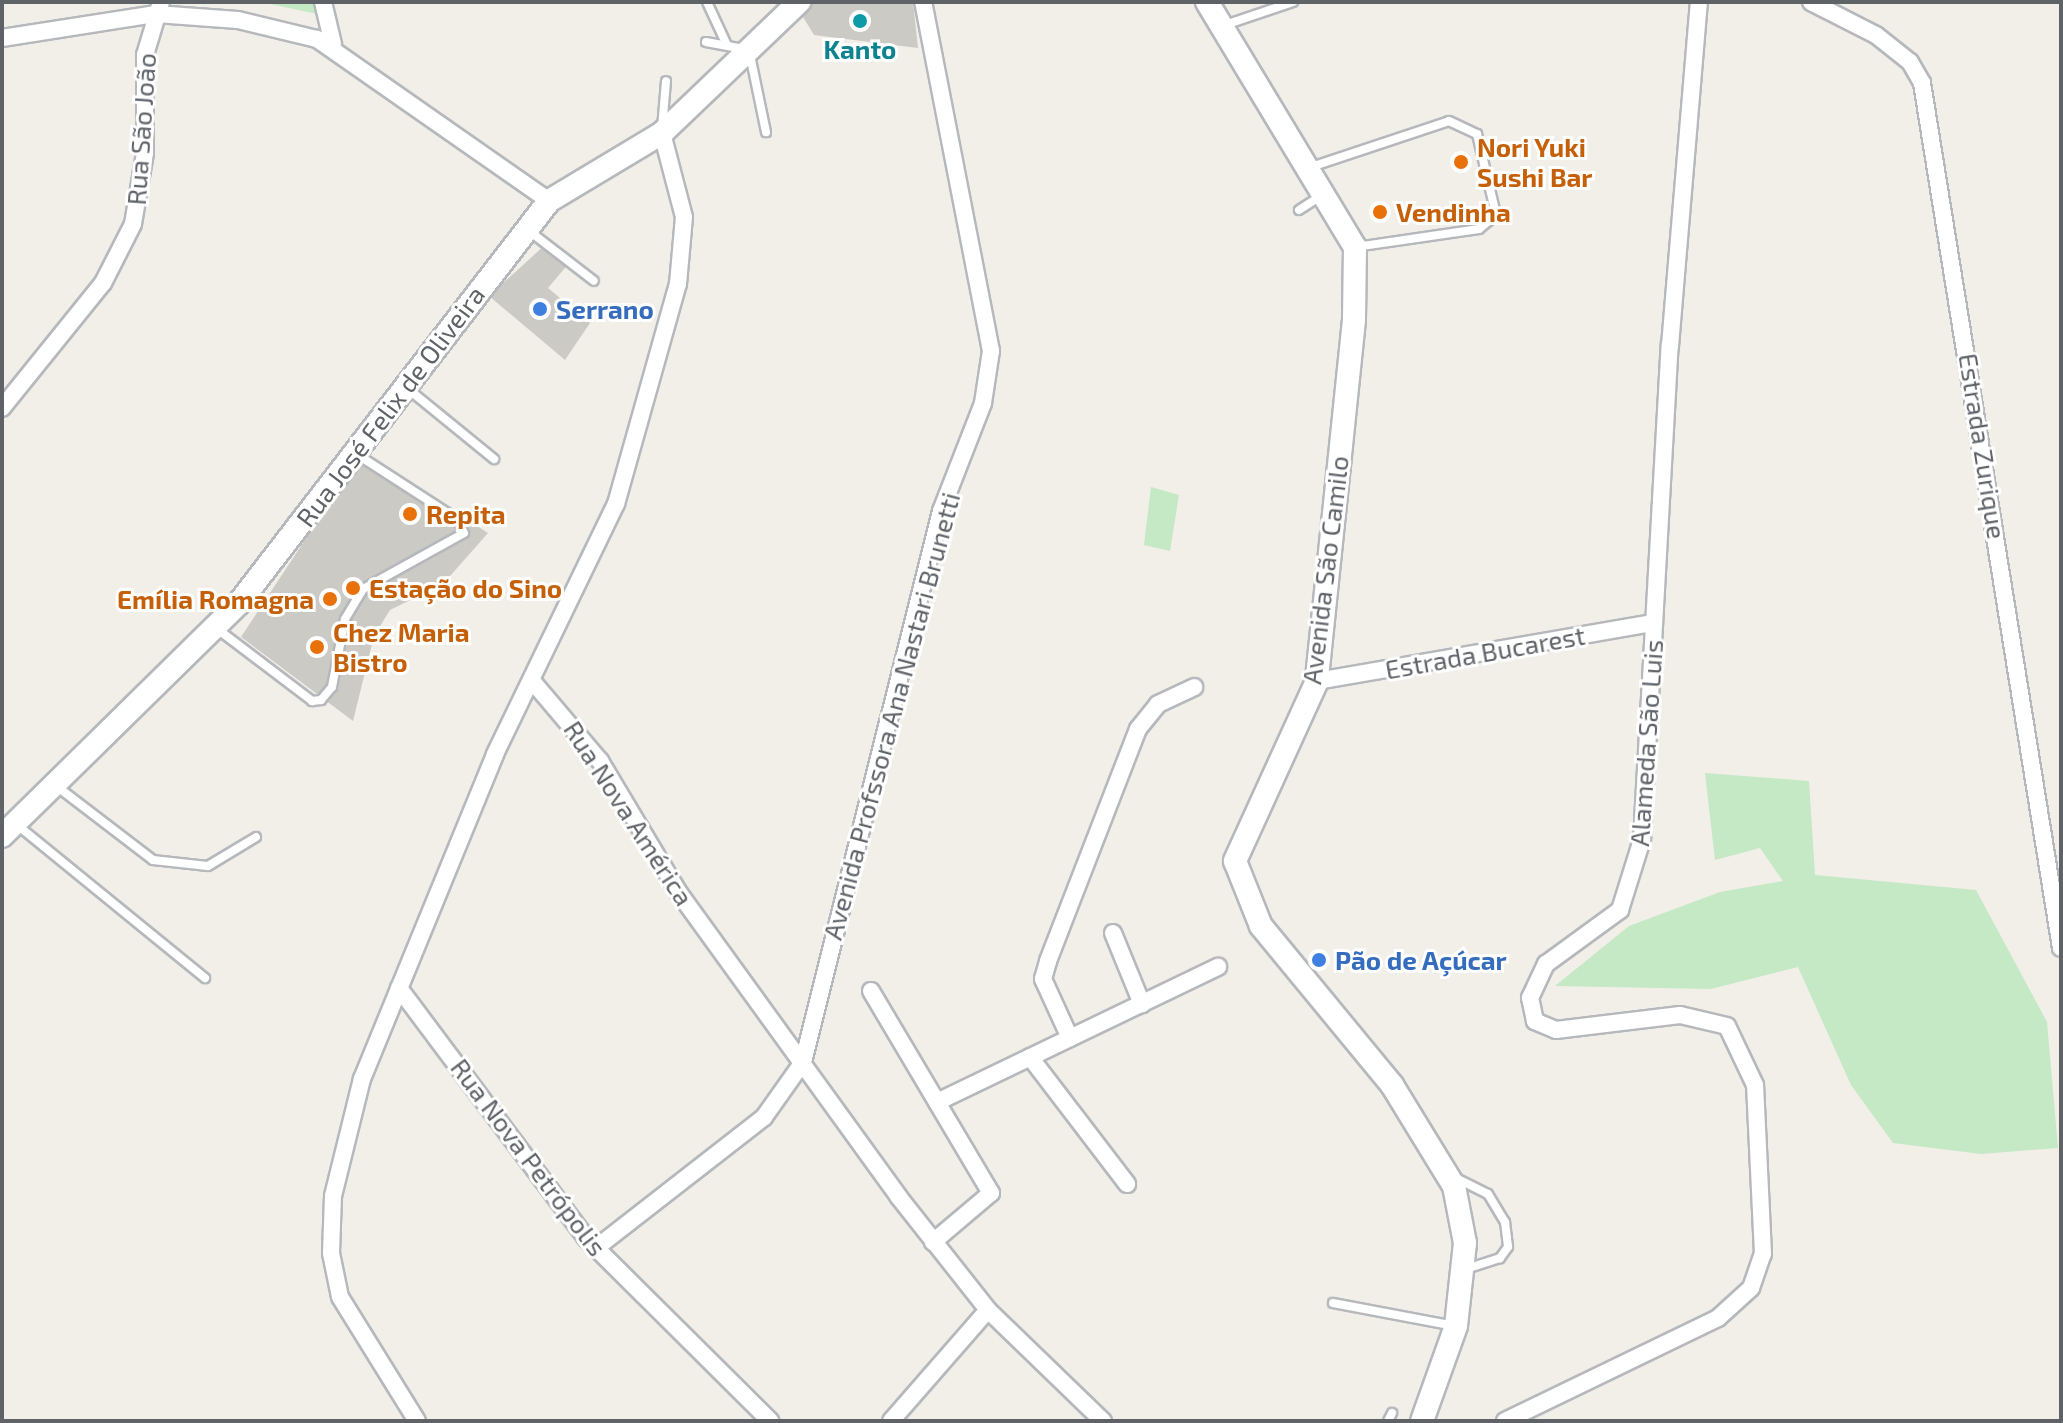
<!DOCTYPE html>
<html>
<head>
<meta charset="utf-8">
<style>
  body { margin:0 }
  #map { position:relative; width:2063px; height:1423px; overflow:hidden; background:#f1efe8; font-family:"Exo 2",sans-serif }
  div>[style] { position:absolute }
  .green>* { inset:0; background:#c5e8c5 }
  .building>* { inset:0; background:#cccac5 }
  .roads { filter:drop-shadow(2px 0 #b5b8bc) drop-shadow(-2px 0 #b5b8bc) drop-shadow(0 2px #b5b8bc) drop-shadow(0 -2px #b5b8bc) }
  .service>* { height:8px; margin:-4px; padding:0 4px; transform-origin:4px; border-radius:4px; background:#fff }
  .minor>* { height:16px; margin:-8px; padding:0 8px; transform-origin:8px; border-radius:8px; background:#fff }
  .secondary>* { height:22px; margin:-11px; padding:0 11px; transform-origin:11px; border-radius:11px; background:#fff }
  .dots>* { width:22px; height:22px; translate:-50% -50%; box-sizing:border-box; border:4px solid #fff; border-radius:50% }
  span { translate:-50% -50%; white-space:nowrap; text-align:center; line-height:1.15; -webkit-text-stroke:6px #fff; paint-order:stroke }
  .culture-label { font-size:26px; color:#0d838f; font-weight:700 }
  .street-label { font-size:26px; color:#5f6368 }
  .food-label { font-size:26px; color:#c56008; font-weight:700 }
  .left { translate:0 -50%; text-align:left }
  .right { translate:-100% -50%; text-align:right }
  .shop-label { font-size:26px; color:#366cbe; font-weight:700 }
  .frame { position:absolute; inset:0; border:4px solid #5f6368; pointer-events:none }
</style>
</head>
<body>
<div id="map">
  <div class="green">
    <i style="clip-path:polygon(261px 2px,314px 2px,317px 14px)"></i>
    <i style="clip-path:polygon(1151px 487px,1179px 495px,1170px 551px,1144px 545px)"></i>
    <i style="clip-path:polygon(1705px 773px,1809px 781px,1815px 875px,1976px 890px,2047px 1022px,2058px 1148px,1981px 1154px,1893px 1143px,1851px 1085px,1798px 967px,1711px 989px,1555px 986px,1629px 926px,1720px 892px,1783px 881px,1760px 848px,1715px 860px)"></i>
  </div>
  <div class="building">
    <i style="clip-path:polygon(803px 2px,913px 2px,918px 48px,814px 35px,797px 7px)"></i>
    <i style="clip-path:polygon(546px 244px,570px 262px,548px 288px,590px 323px,565px 360px,489px 296px)"></i>
    <i style="clip-path:polygon(363px 452px,488px 533px,443px 584px,390px 610px,374px 636px,353px 721px,241px 637px)"></i>
  </div>
  <div class="roads">
    <div class="service">
      <i style="left:707px;top:2px;width:45px;rotate:65.1deg"></i>
      <i style="left:1222px;top:26px;width:75px;rotate:-18.7deg"></i>
      <i style="left:706px;top:42px;width:44px;rotate:10.5deg"></i>
      <i style="left:749px;top:50px;width:84px;rotate:78.3deg"></i>
      <i style="left:662px;top:128px;width:47px;rotate:-85.1deg"></i>
      <i style="left:1311px;top:167px;width:145px;rotate:-18.4deg"></i>
      <i style="left:1449px;top:121px;width:31px;rotate:25deg"></i>
      <i style="left:1477px;top:134px;width:78px;rotate:76.7deg"></i>
      <i style="left:1495px;top:210px;width:11px;rotate:117deg"></i>
      <i style="left:1490px;top:220px;width:14px;rotate:141deg"></i>
      <i style="left:1479px;top:229px;width:124px;rotate:171.7deg"></i>
      <i style="left:1299px;top:210px;width:27px;rotate:-33deg"></i>
      <i style="left:528px;top:230px;width:83px;rotate:37.7deg"></i>
      <i style="left:408px;top:389px;width:111px;rotate:39.1deg"></i>
      <i style="left:216px;top:628px;width:121px;rotate:37.2deg"></i>
      <i style="left:312px;top:701px;width:9px;rotate:-6deg"></i>
      <i style="left:321px;top:700px;width:17px;rotate:-50deg"></i>
      <i style="left:332px;top:687px;width:69px;rotate:-79.2deg"></i>
      <i style="left:345px;top:619px;width:35px;rotate:-59deg"></i>
      <i style="left:363px;top:589px;width:115px;rotate:-29deg"></i>
      <i style="left:464px;top:533px;width:16px;rotate:-117deg"></i>
      <i style="left:457px;top:519px;width:121px;rotate:-147.1deg"></i>
      <i style="left:55px;top:785px;width:123px;rotate:37.4deg"></i>
      <i style="left:153px;top:860px;width:55px;rotate:6.2deg"></i>
      <i style="left:208px;top:866px;width:56px;rotate:-31.1deg"></i>
      <i style="left:16px;top:824px;width:244px;rotate:39.2deg"></i>
      <i style="left:1450px;top:1175px;width:42px;rotate:26.6deg"></i>
      <i style="left:1488px;top:1194px;width:33px;rotate:59deg"></i>
      <i style="left:1505px;top:1222px;width:25px;rotate:83deg"></i>
      <i style="left:1508px;top:1247px;width:14px;rotate:126deg"></i>
      <i style="left:1500px;top:1258px;width:39px;rotate:162deg"></i>
      <i style="left:1333px;top:1303px;width:124px;rotate:10.7deg"></i>
      <i style="left:1388px;top:1421px;width:9px;rotate:-63deg"></i>
    </div>
    <div class="minor">
      <i style="left:323px;top:2px;width:43px;rotate:76.6deg"></i>
      <i style="left:1811px;top:2px;width:73px;rotate:26.9deg"></i>
      <i style="left:1876px;top:35px;width:43px;rotate:38.5deg"></i>
      <i style="left:1910px;top:62px;width:24px;rotate:60deg"></i>
      <i style="left:1922px;top:83px;width:876px;rotate:80.87deg"></i>
      <i style="left:2px;top:38px;width:156px;rotate:-8.9deg"></i>
      <i style="left:156px;top:14px;width:82px;rotate:4.2deg"></i>
      <i style="left:238px;top:20px;width:81px;rotate:13.5deg"></i>
      <i style="left:317px;top:39px;width:283px;rotate:34.9deg"></i>
      <i style="left:2px;top:408px;width:161px;rotate:-51.1deg"></i>
      <i style="left:103px;top:283px;width:66px;rotate:-63deg"></i>
      <i style="left:133px;top:224px;width:72px;rotate:-80.4deg"></i>
      <i style="left:145px;top:153px;width:98px;rotate:-90deg"></i>
      <i style="left:145px;top:55px;width:55px;rotate:-73.2deg"></i>
      <i style="left:1317px;top:681px;width:342px;rotate:-9.8deg"></i>
      <i style="left:533px;top:682px;width:104px;rotate:49.7deg"></i>
      <i style="left:600px;top:761px;width:154px;rotate:59.1deg"></i>
      <i style="left:679px;top:893px;width:374px;rotate:54.1deg"></i>
      <i style="left:898px;top:1196px;width:145px;rotate:51.7deg"></i>
      <i style="left:988px;top:1310px;width:160px;rotate:44deg"></i>
      <i style="left:1113px;top:933px;width:77px;rotate:67.8deg"></i>
      <i style="left:399px;top:988px;width:312px;rotate:53.2deg"></i>
      <i style="left:586px;top:1238px;width:260px;rotate:44.8deg"></i>
      <i style="left:871px;top:991px;width:235px;rotate:59.3deg"></i>
      <i style="left:991px;top:1193px;width:76px;rotate:139.8deg"></i>
      <i style="left:1070px;top:1038px;width:65px;rotate:-114.6deg"></i>
      <i style="left:1043px;top:979px;width:19px;rotate:-74deg"></i>
      <i style="left:1048px;top:961px;width:249px;rotate:-68.8deg"></i>
      <i style="left:1138px;top:729px;width:32px;rotate:-51deg"></i>
      <i style="left:1158px;top:704px;width:40px;rotate:-25deg"></i>
      <i style="left:1030px;top:1057px;width:160px;rotate:52.6deg"></i>
      <i style="left:937px;top:1102px;width:312px;rotate:-25.7deg"></i>
      <i style="left:596px;top:1248px;width:213px;rotate:-37.9deg"></i>
      <i style="left:764px;top:1117px;width:67px;rotate:-54.7deg"></i>
      <i style="left:803px;top:1062px;width:568px;rotate:-75.94deg"></i>
      <i style="left:941px;top:511px;width:116px;rotate:-68.7deg"></i>
      <i style="left:983px;top:403px;width:53px;rotate:-81.3deg"></i>
      <i style="left:991px;top:351px;width:356px;rotate:-101deg"></i>
      <i style="left:417px;top:1421px;width:146px;rotate:-121.8deg"></i>
      <i style="left:340px;top:1297px;width:45px;rotate:-101.6deg"></i>
      <i style="left:331px;top:1253px;width:57px;rotate:-88deg"></i>
      <i style="left:333px;top:1196px;width:121px;rotate:-76.1deg"></i>
      <i style="left:362px;top:1079px;width:351px;rotate:-67.7deg"></i>
      <i style="left:495px;top:754px;width:278px;rotate:-64.2deg"></i>
      <i style="left:616px;top:504px;width:229px;rotate:-74.3deg"></i>
      <i style="left:678px;top:284px;width:67px;rotate:-84.9deg"></i>
      <i style="left:684px;top:217px;width:87px;rotate:-104.7deg"></i>
      <i style="left:891px;top:1421px;width:147px;rotate:-48.9deg"></i>
      <i style="left:1505px;top:1421px;width:237px;rotate:-25.8deg"></i>
      <i style="left:1718px;top:1318px;width:45px;rotate:-42.3deg"></i>
      <i style="left:1751px;top:1288px;width:36px;rotate:-71deg"></i>
      <i style="left:1763px;top:1254px;width:169px;rotate:-92.7deg"></i>
      <i style="left:1755px;top:1085px;width:65px;rotate:-115.4deg"></i>
      <i style="left:1727px;top:1026px;width:48px;rotate:-166.8deg"></i>
      <i style="left:1680px;top:1015px;width:125px;rotate:173.1deg"></i>
      <i style="left:1556px;top:1030px;width:23px;rotate:-157deg"></i>
      <i style="left:1535px;top:1021px;width:24px;rotate:-102deg"></i>
      <i style="left:1530px;top:998px;width:38px;rotate:-65deg"></i>
      <i style="left:1546px;top:964px;width:92px;rotate:-36.1deg"></i>
      <i style="left:1620px;top:910px;width:73px;rotate:-72.6deg"></i>
      <i style="left:1642px;top:840px;width:495px;rotate:-86.8deg"></i>
      <i style="left:1670px;top:346px;width:345px;rotate:-85.2deg"></i>
    </div>
    <div class="secondary">
      <i style="left:1207px;top:2px;width:286px;rotate:58.9deg"></i>
      <i style="left:1355px;top:247px;width:73px;rotate:90.8deg"></i>
      <i style="left:1354px;top:320px;width:363px;rotate:95.9deg"></i>
      <i style="left:1317px;top:681px;width:198px;rotate:114.5deg"></i>
      <i style="left:1235px;top:861px;width:70px;rotate:68.2deg"></i>
      <i style="left:1261px;top:926px;width:206px;rotate:50.5deg"></i>
      <i style="left:1392px;top:1085px;width:119px;rotate:58.5deg"></i>
      <i style="left:1454px;top:1186px;width:58px;rotate:79.1deg"></i>
      <i style="left:1465px;top:1243px;width:83px;rotate:96.2deg"></i>
      <i style="left:1456px;top:1326px;width:101px;rotate:109.7deg"></i>
      <i style="left:2px;top:836px;width:332px;rotate:-44.5deg"></i>
      <i style="left:239px;top:603px;width:508px;rotate:-52.36deg"></i>
      <i style="left:549px;top:201px;width:132px;rotate:-31deg"></i>
      <i style="left:662px;top:133px;width:190px;rotate:-43.7deg"></i>
    </div>
  </div>
  <div class="dots">
    <i style="left:860px;top:21px;background:#0f9aa8"></i>
    <i style="left:1461px;top:162px;background:#e8710a"></i>
    <i style="left:1380px;top:212px;background:#e8710a"></i>
    <i style="left:540px;top:309px;background:#3f7fe0"></i>
    <i style="left:410px;top:514px;background:#e8710a"></i>
    <i style="left:353px;top:588px;background:#e8710a"></i>
    <i style="left:330px;top:599px;background:#e8710a"></i>
    <i style="left:317px;top:647px;background:#e8710a"></i>
    <i style="left:1319px;top:960px;background:#3f7fe0"></i>
  </div>
  <div class="culture-label">
    <span style="left:860px;top:49px">Kanto</span>
  </div>
  <div class="street-label">
    <span style="left:141px;top:129px;rotate:-86deg">Rua São João</span>
    <span style="left:390px;top:406px;rotate:-53deg">Rua José Felix de Oliveira</span>
    <span style="left:1983px;top:446px;rotate:81deg">Estrada Zurique</span>
    <span style="left:1325px;top:570px;rotate:-83deg">Avenida São Camilo</span>
    <span style="left:1485px;top:652px;rotate:-10deg">Estrada Bucarest</span>
    <span style="left:891px;top:716px;rotate:-75deg">Avenida Profssora Ana Nastari Brunetti</span>
    <span style="left:1646px;top:743px;rotate:-86deg">Alameda São Luis</span>
    <span style="left:629px;top:813px;rotate:57deg">Rua Nova América</span>
    <span style="left:529px;top:1157px;rotate:53deg">Rua Nova Petrópolis</span>
  </div>
  <div class="food-label">
    <span class="left" style="left:1477px;top:162px">Nori Yuki<br>Sushi Bar</span>
    <span class="left" style="left:1396px;top:212px">Vendinha</span>
    <span class="left" style="left:426px;top:514px">Repita</span>
    <span class="left" style="left:369px;top:588px">Estação do Sino</span>
    <span class="right" style="left:314px;top:599px">Emília Romagna</span>
    <span class="left" style="left:333px;top:647px">Chez Maria<br>Bistro</span>
  </div>
  <div class="shop-label">
    <span class="left" style="left:556px;top:309px">Serrano</span>
    <span class="left" style="left:1335px;top:960px">Pão de Açúcar</span>
  </div>
  <div class="frame"></div>
</div>
</body>
</html>
